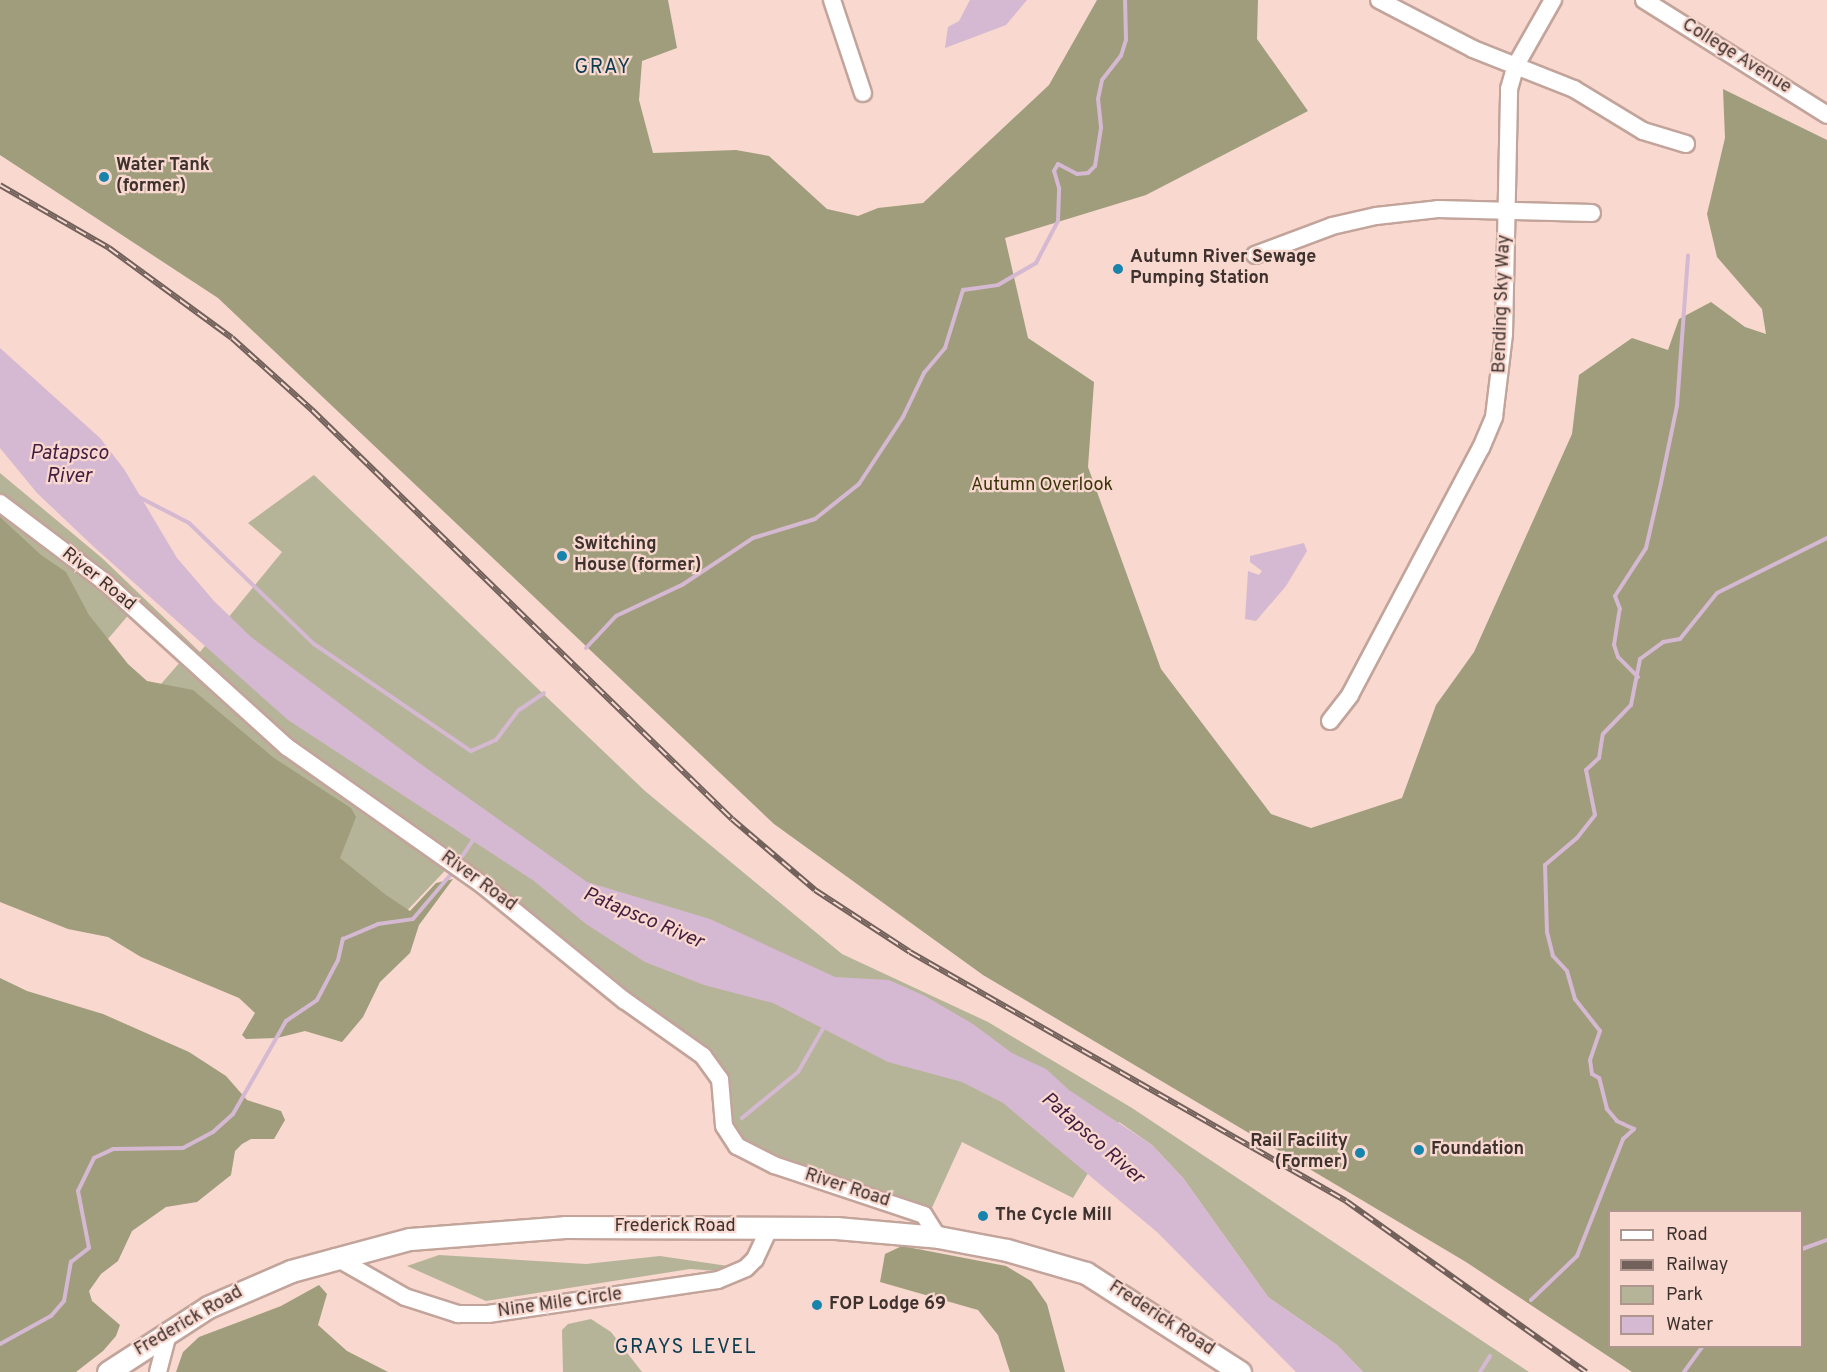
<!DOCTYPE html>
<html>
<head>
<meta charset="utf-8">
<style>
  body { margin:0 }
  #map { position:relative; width:1827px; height:1372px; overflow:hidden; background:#f8d8cf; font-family:Overpass,sans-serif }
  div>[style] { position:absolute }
  .green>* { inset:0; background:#b6b498 }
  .forest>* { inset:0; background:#9f9d7b }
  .water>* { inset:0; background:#d5b8d1 }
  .stream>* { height:4px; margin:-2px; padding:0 2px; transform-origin:2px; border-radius:2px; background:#d5b8d1 }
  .roads { filter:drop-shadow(2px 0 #c2a49b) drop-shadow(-2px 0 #c2a49b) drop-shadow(0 2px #c2a49b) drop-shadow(0 -2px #c2a49b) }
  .minor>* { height:16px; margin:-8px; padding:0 8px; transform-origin:8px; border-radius:8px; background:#fff }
  .major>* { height:21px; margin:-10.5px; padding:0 10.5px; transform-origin:10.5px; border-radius:10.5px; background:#fff }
  .rail>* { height:6px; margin-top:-3px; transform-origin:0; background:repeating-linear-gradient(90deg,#f8d8cf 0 11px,#72615b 0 22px); box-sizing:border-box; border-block:2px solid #72615b }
  .dots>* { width:16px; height:16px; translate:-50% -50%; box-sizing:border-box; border:3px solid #f8d8cf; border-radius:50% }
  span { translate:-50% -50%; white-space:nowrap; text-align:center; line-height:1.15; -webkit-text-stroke:4.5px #f8d8cf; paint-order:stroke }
  .street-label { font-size:18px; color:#3e322e }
  .poi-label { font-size:18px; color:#3e322e; font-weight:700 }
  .left { translate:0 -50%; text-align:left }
  .right { translate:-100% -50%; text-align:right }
  .park-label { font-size:18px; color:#393508 }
  .neighbourhood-label { font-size:20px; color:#0c3d51; letter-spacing:1.5px }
  .water-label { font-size:20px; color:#421d40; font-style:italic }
  .legend { position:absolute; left:1608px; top:1210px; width:195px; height:138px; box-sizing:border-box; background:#f8d8cf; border:2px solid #ae968f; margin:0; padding:8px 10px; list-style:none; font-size:18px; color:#3e322e }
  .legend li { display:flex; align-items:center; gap:12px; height:30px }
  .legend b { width:30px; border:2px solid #ae968f }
</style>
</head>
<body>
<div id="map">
  <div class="green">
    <i style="clip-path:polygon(evenodd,0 473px,102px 558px,200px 652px,282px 552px,248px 523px,314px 475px,645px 791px,842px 954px,988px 1022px,1132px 1108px,1529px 1372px,1363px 1372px,1337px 1345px,1268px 1297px,1183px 1178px,1152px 1145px,1119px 1122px,1073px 1198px,962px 1142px,930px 1212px,774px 1160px,744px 1142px,732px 1124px,727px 1077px,708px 1052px,627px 995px,457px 858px,382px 937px,0 808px,0 473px,131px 612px,181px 661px,147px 700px,96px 653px,131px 612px)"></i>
    <i style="clip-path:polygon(439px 1255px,586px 1264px,660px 1256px,728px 1266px,716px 1271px,690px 1269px,486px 1301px,407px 1266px)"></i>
    <i style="clip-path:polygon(591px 1319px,611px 1332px,642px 1372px,563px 1372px,562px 1330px,568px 1324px)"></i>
  </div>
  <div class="forest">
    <i style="clip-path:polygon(evenodd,0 0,668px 0,677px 48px,642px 61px,639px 100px,653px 153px,736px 150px,769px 156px,827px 209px,858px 216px,878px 208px,923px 203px,1049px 85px,1097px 0,1258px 0,1257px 39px,1308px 111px,1146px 195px,1005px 238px,1028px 338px,1094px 382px,1088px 467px,1161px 669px,1271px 814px,1311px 828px,1402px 798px,1436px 705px,1474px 652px,1572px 434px,1579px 375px,1632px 338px,1668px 350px,1679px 319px,1711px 302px,1745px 327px,1766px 334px,1762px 309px,1717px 257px,1707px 214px,1725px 138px,1723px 89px,1827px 140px,1827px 1372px,1632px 1372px,1466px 1262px,983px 975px,774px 824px,218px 298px,0 155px,0 0,1610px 1212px,1802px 1212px,1802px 1346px,1610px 1346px,1610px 1212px)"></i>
    <i style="clip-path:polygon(0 517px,41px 555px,66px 572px,89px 615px,128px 664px,147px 681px,193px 690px,274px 758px,351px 808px,356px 817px,340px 858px,386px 895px,410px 911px,436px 883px,453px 879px,419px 925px,410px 953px,380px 982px,363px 1017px,342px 1042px,305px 1031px,277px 1038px,246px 1039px,242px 1035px,255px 1013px,239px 998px,141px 957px,108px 937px,68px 929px,0 902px)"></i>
    <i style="clip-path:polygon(0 978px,27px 991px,103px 1014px,189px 1052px,226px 1076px,247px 1100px,281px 1111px,285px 1120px,274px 1139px,251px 1139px,242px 1144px,235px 1151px,231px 1175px,197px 1202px,166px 1207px,132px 1231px,118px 1261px,101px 1274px,89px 1291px,92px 1301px,120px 1325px,116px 1336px,103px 1351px,76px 1372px,0 1372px)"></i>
    <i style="clip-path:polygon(902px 1246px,1006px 1266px,1031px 1281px,1047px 1304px,1065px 1372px,1010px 1372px,998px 1335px,978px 1310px,880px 1282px,885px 1254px)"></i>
    <i style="clip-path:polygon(319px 1285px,327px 1294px,318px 1325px,347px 1351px,388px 1372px,176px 1372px,183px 1352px,199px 1337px,281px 1306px)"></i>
  </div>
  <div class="water">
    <i style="clip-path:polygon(970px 0,1027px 0,1006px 25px,945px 48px,948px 27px,959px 21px)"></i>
    <i style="clip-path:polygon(0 348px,100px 438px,124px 469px,177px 558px,214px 601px,251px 637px,415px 760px,587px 882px,710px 919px,835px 977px,889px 980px,925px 996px,973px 1024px,1012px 1053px,1046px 1069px,1069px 1090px,1152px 1145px,1183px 1178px,1268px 1297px,1337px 1345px,1363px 1372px,1296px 1372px,1157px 1232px,1003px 1103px,962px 1082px,888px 1062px,773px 1003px,704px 985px,645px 962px,586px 924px,534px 881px,288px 720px,94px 547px,37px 493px,0 448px)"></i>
    <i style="clip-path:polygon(1304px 543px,1307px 551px,1286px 586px,1256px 621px,1245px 619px,1248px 571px,1259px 575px,1262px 571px,1250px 562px,1250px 556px)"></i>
  </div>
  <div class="stream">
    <i style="left:135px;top:495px;width:61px;rotate:27.4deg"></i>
    <i style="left:189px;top:523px;width:174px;rotate:44.1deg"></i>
    <i style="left:314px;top:644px;width:190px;rotate:34.3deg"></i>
    <i style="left:471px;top:751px;width:27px;rotate:-24deg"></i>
    <i style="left:496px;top:740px;width:38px;rotate:-53deg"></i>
    <i style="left:519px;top:710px;width:30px;rotate:-34deg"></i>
    <i style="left:586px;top:648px;width:44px;rotate:-46.8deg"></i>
    <i style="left:616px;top:616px;width:73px;rotate:-25.2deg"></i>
    <i style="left:682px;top:585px;width:85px;rotate:-33.5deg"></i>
    <i style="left:753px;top:538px;width:65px;rotate:-17deg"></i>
    <i style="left:815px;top:519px;width:56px;rotate:-38.5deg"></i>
    <i style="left:859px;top:484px;width:80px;rotate:-56.7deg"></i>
    <i style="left:903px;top:417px;width:49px;rotate:-64.5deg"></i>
    <i style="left:924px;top:373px;width:33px;rotate:-50deg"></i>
    <i style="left:945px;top:348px;width:61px;rotate:-72.8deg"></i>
    <i style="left:963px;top:290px;width:35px;rotate:-8deg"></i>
    <i style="left:998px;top:285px;width:44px;rotate:-30.1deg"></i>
    <i style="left:1036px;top:263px;width:47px;rotate:-62.4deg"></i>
    <i style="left:1058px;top:221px;width:33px;rotate:-88deg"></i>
    <i style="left:1059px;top:188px;width:18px;rotate:-106deg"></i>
    <i style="left:1054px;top:171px;width:8px;rotate:-60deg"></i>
    <i style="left:1058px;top:164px;width:21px;rotate:28deg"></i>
    <i style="left:1077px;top:174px;width:11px;rotate:-5deg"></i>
    <i style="left:1088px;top:173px;width:10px;rotate:-45deg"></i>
    <i style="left:1095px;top:166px;width:39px;rotate:-81deg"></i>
    <i style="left:1101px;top:127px;width:28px;rotate:-96deg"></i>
    <i style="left:1098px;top:99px;width:19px;rotate:-78deg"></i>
    <i style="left:1102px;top:80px;width:31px;rotate:-52deg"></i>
    <i style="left:1121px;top:56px;width:17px;rotate:-73deg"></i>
    <i style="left:1126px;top:40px;width:40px;rotate:-91.4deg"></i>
    <i style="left:1638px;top:677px;width:28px;rotate:-135deg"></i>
    <i style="left:1618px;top:657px;width:13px;rotate:-108deg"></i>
    <i style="left:1614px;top:645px;width:36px;rotate:-81deg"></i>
    <i style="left:1620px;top:609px;width:14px;rotate:-111deg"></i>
    <i style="left:1615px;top:596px;width:57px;rotate:-57.1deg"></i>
    <i style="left:1646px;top:548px;width:67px;rotate:-77deg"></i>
    <i style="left:1661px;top:483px;width:79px;rotate:-78.3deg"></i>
    <i style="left:1677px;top:406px;width:151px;rotate:-85.8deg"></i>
    <i style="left:461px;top:858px;width:23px;rotate:-56deg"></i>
    <i style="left:742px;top:1118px;width:72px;rotate:-39.4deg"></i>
    <i style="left:798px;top:1072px;width:52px;rotate:-60deg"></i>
    <i style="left:1802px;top:1249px;width:27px;rotate:-20deg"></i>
    <i style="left:1531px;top:1300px;width:64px;rotate:-43.7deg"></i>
    <i style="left:1577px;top:1256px;width:126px;rotate:-68.5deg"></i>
    <i style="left:1623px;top:1139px;width:15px;rotate:-42deg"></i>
    <i style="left:1634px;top:1129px;width:19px;rotate:-155deg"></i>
    <i style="left:1617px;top:1121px;width:16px;rotate:-130deg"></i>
    <i style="left:1607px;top:1109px;width:32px;rotate:-104deg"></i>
    <i style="left:1599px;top:1078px;width:8px;rotate:-150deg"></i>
    <i style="left:1592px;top:1074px;width:14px;rotate:-98deg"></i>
    <i style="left:1590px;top:1060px;width:31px;rotate:-71deg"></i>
    <i style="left:1600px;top:1031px;width:41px;rotate:-128deg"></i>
    <i style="left:1575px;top:999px;width:29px;rotate:-106deg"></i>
    <i style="left:1567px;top:971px;width:21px;rotate:-133deg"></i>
    <i style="left:1553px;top:956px;width:25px;rotate:-104deg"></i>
    <i style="left:1547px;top:932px;width:67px;rotate:-91.7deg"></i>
    <i style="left:1545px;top:865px;width:42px;rotate:-40.2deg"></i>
    <i style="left:1577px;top:838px;width:29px;rotate:-52deg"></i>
    <i style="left:1595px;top:815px;width:46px;rotate:-101.3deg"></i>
    <i style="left:1586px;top:770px;width:18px;rotate:-43deg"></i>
    <i style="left:1599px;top:758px;width:24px;rotate:-81deg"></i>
    <i style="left:1603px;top:734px;width:40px;rotate:-46deg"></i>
    <i style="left:1631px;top:705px;width:47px;rotate:-78.9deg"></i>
    <i style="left:1640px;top:659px;width:29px;rotate:-36deg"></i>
    <i style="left:1663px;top:642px;width:17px;rotate:-10deg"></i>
    <i style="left:1680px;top:639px;width:59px;rotate:-51.2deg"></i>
    <i style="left:1717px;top:593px;width:123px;rotate:-26.6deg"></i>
    <i style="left:0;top:1344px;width:58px;rotate:-28.8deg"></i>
    <i style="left:51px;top:1316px;width:20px;rotate:-49deg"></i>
    <i style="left:64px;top:1301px;width:40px;rotate:-80deg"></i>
    <i style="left:71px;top:1262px;width:23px;rotate:-38deg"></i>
    <i style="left:89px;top:1248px;width:58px;rotate:-100.9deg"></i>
    <i style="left:78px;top:1191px;width:37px;rotate:-64deg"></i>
    <i style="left:94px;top:1158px;width:21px;rotate:-25deg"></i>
    <i style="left:113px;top:1149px;width:70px;rotate:-0.8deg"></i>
    <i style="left:183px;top:1148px;width:34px;rotate:-28deg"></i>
    <i style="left:213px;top:1132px;width:27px;rotate:-42deg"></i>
    <i style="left:233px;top:1114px;width:107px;rotate:-60.3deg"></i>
    <i style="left:286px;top:1021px;width:37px;rotate:-34deg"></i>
    <i style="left:317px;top:1000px;width:45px;rotate:-62.3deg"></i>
    <i style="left:338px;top:960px;width:22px;rotate:-77deg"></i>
    <i style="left:343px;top:939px;width:38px;rotate:-23deg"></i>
    <i style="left:378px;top:924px;width:35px;rotate:-8deg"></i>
    <i style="left:413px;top:919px;width:60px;rotate:-49.7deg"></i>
    <i style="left:1480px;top:1372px;width:19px;rotate:-58deg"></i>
    <i style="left:1684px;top:1372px;width:32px;rotate:-54deg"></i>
  </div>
  <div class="roads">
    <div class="minor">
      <i style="left:832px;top:0;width:98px;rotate:71.6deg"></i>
      <i style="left:1379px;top:0;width:106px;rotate:27.5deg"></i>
      <i style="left:1473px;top:49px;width:109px;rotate:21.6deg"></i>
      <i style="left:1574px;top:89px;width:81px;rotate:31.3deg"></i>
      <i style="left:1643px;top:131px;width:45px;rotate:16.8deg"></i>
      <i style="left:1644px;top:0;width:216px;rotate:32.1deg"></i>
      <i style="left:1255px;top:255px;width:82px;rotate:-20.6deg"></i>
      <i style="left:1332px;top:226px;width:45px;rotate:-12.8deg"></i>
      <i style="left:1376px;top:216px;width:62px;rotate:-6.4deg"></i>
      <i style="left:1438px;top:209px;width:154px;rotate:1.5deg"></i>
      <i style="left:0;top:503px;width:133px;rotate:37deg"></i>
      <i style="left:106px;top:583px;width:244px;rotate:42.2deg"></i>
      <i style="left:287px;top:747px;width:241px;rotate:35.2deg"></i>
      <i style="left:484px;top:886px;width:181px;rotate:39.2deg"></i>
      <i style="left:624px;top:1000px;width:97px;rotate:35.3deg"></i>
      <i style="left:703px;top:1056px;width:29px;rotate:54deg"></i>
      <i style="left:720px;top:1079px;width:47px;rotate:85.1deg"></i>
      <i style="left:724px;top:1126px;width:24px;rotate:57deg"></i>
      <i style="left:737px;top:1146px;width:42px;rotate:27.2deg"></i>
      <i style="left:774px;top:1165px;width:158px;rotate:18.4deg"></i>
      <i style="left:924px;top:1215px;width:26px;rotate:58deg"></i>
      <i style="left:1330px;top:721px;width:33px;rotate:-52deg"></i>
      <i style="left:1350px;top:695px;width:280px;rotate:-62.1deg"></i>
      <i style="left:1481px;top:448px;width:34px;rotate:-67deg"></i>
      <i style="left:1494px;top:417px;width:84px;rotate:-83.1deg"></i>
      <i style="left:1504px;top:334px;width:245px;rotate:-88.8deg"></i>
      <i style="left:1509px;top:89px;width:25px;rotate:-74deg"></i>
      <i style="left:1516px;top:65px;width:75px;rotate:-60.4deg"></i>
      <i style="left:335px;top:1257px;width:81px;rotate:29.7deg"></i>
      <i style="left:405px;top:1297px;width:56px;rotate:17.8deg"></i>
      <i style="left:458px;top:1314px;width:30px"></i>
      <i style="left:488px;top:1314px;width:232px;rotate:-8.4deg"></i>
      <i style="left:718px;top:1280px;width:30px;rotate:-23deg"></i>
      <i style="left:746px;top:1268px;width:13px;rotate:-45deg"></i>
      <i style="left:755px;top:1259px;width:35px;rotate:-65deg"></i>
      <i style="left:158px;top:1372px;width:43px;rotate:-75.3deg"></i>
    </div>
    <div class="major">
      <i style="left:108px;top:1372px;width:119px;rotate:-33deg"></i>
      <i style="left:208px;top:1307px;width:90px;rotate:-23.4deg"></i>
      <i style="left:291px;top:1271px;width:123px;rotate:-15.1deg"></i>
      <i style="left:410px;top:1239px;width:155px;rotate:-4.4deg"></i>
      <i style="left:565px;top:1227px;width:271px;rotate:0.2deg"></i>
      <i style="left:836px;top:1228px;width:102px;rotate:5deg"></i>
      <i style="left:938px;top:1237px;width:70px;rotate:10.7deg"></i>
      <i style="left:1007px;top:1250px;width:82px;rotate:16.2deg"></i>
      <i style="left:1086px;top:1273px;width:183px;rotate:32.7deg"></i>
    </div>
  </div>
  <div class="rail">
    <i style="left:0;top:185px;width:126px;rotate:30deg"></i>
    <i style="left:109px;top:248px;width:152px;rotate:36.2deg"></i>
    <i style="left:232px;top:338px;width:108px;rotate:42deg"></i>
    <i style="left:312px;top:410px;width:586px;rotate:44.24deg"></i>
    <i style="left:732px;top:819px;width:109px;rotate:40.5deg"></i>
    <i style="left:815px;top:890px;width:113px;rotate:33.1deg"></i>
    <i style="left:910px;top:952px;width:502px;rotate:29.73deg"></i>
    <i style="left:1346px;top:1201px;width:295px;rotate:35.5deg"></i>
  </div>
  <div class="dots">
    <i style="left:104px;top:177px;background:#1884ac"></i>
    <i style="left:1118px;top:269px;background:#1884ac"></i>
    <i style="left:562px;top:556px;background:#1884ac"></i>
    <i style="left:1419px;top:1150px;background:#1884ac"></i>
    <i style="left:1360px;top:1153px;background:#1884ac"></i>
    <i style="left:983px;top:1216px;background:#1884ac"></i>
    <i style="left:817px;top:1305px;background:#1884ac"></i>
  </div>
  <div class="street-label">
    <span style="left:1736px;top:57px;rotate:32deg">College Avenue</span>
    <span style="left:1503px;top:304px;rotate:-88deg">Bending Sky Way</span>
    <span style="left:98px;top:580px;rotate:39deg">River Road</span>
    <span style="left:478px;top:882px;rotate:36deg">River Road</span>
    <span style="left:847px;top:1189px;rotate:18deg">River Road</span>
    <span style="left:675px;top:1227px">Frederick Road</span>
    <span style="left:560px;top:1304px;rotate:-8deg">Nine Mile Circle</span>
    <span style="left:1161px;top:1319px;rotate:33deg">Frederick Road</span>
    <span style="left:189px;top:1322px;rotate:-30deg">Frederick Road</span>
  </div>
  <div class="poi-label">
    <span class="left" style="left:116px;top:177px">Water Tank<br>(former)</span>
    <span class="left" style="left:1130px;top:269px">Autumn River Sewage<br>Pumping Station</span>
    <span class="left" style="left:574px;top:556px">Switching<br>House (former)</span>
    <span class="right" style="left:1348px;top:1153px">Rail Facility<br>(Former)</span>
    <span class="left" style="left:1431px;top:1150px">Foundation</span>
    <span class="left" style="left:995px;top:1216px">The Cycle Mill</span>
    <span class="left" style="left:829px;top:1305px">FOP Lodge 69</span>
  </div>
  <div class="park-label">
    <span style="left:1042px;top:486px">Autumn Overlook</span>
  </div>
  <div class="neighbourhood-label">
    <span style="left:603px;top:68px">GRAY</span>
    <span style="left:686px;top:1348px">GRAYS LEVEL</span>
  </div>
  <div class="water-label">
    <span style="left:69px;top:466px">Patapsco<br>River</span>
    <span style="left:643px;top:919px;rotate:23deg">Patapsco River</span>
    <span style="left:1092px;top:1139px;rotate:41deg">Patapsco River</span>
  </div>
  <ul class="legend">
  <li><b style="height:8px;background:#fff"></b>Road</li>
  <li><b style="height:8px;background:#72615b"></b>Railway</li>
  <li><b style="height:16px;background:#b6b498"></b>Park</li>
  <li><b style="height:16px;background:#d5b8d1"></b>Water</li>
  </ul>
</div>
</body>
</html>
